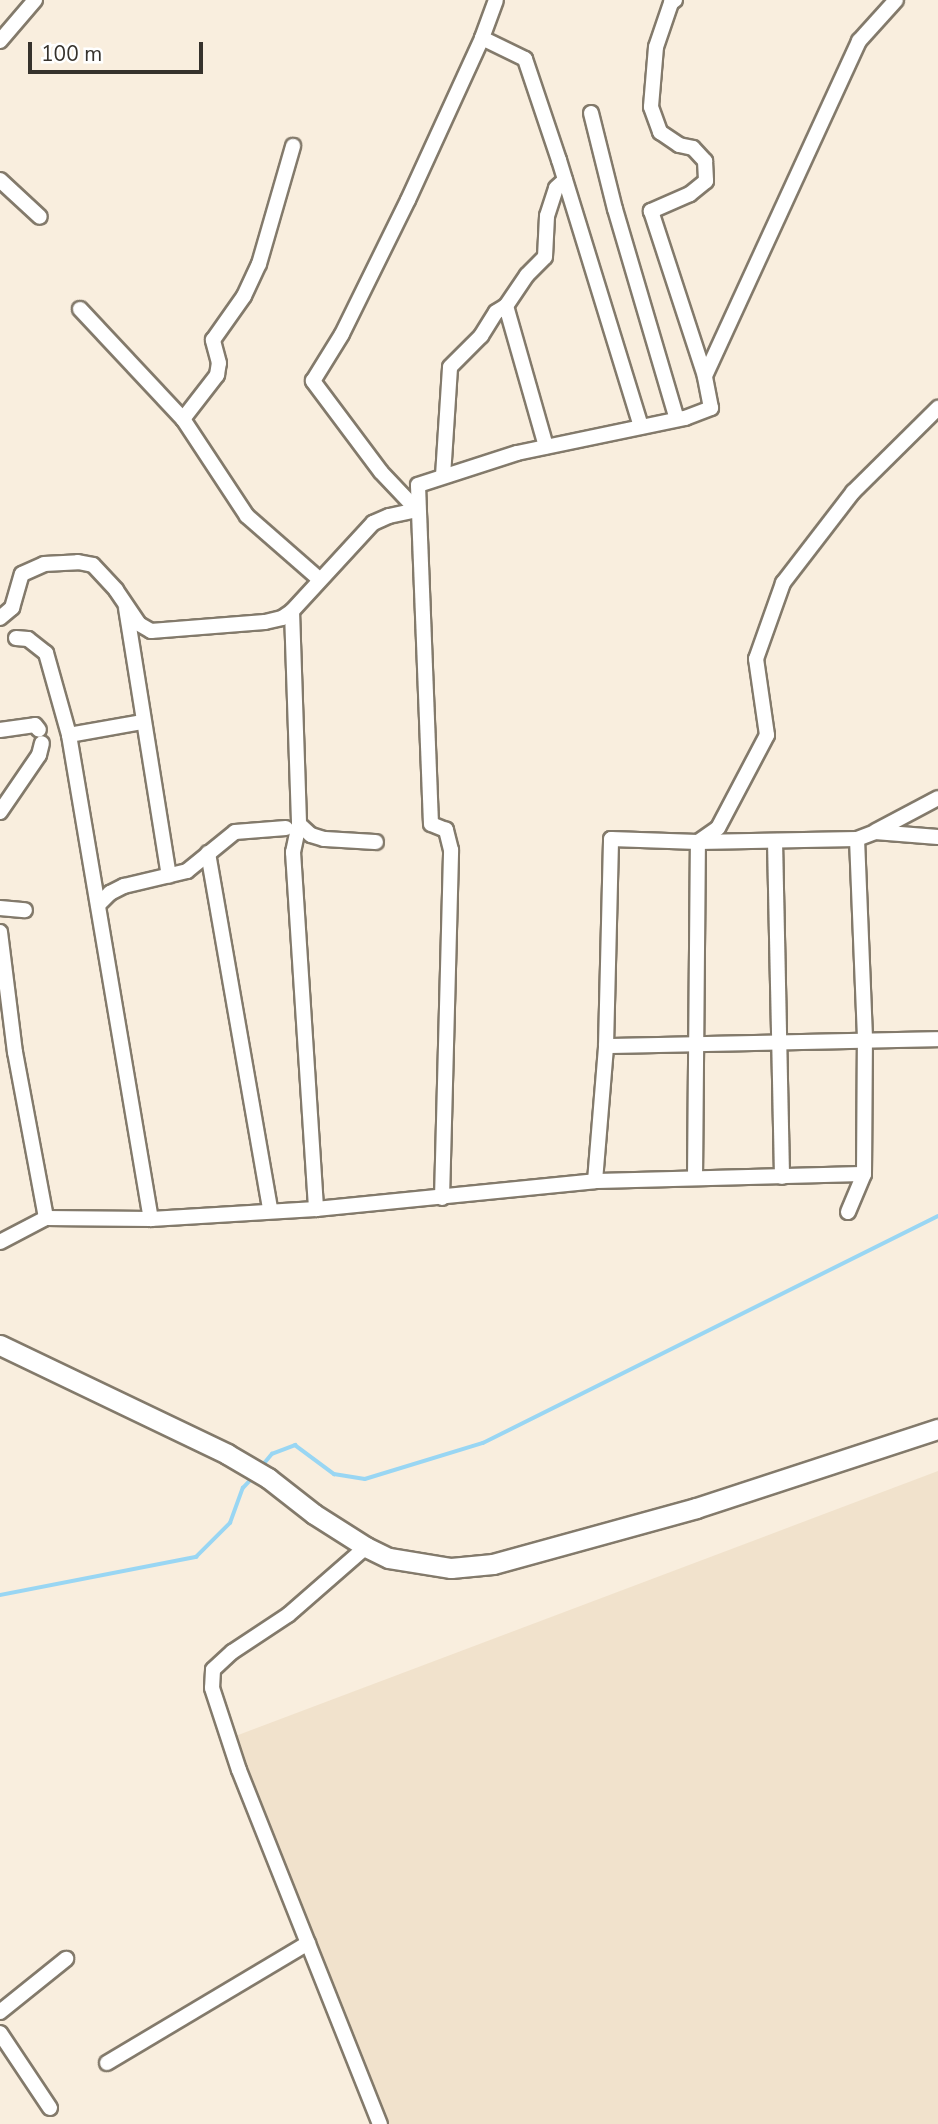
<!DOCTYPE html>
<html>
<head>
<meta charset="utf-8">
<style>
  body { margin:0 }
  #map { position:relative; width:938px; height:2124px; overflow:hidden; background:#f9eede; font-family:"Nunito Sans",sans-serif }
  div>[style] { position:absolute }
  .built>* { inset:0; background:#f1e2cc }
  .stream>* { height:3.5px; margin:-1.75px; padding:0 1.75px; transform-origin:1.75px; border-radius:1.75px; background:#99d6f3 }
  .roads { filter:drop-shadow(2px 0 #837a6b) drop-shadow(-2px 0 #837a6b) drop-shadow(0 2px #837a6b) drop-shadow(0 -2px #837a6b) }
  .street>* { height:14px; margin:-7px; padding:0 7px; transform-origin:7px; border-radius:7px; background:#fff }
  .secondary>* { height:19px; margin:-9.5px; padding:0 9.5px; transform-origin:9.5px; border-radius:9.5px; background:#fff }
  span { translate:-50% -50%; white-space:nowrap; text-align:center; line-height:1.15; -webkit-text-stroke:6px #fff; paint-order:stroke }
  .scale { position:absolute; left:28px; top:42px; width:175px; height:32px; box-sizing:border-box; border:4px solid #36322c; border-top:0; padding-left:9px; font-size:21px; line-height:24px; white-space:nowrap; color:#36322c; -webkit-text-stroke:5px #fff; paint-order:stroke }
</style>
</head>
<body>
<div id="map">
  <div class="built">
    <i style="clip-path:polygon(938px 1471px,938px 2124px,384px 2124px,233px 1737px)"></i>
  </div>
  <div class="stream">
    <i style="left:261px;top:1467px;width:17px;rotate:-50deg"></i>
    <i style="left:272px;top:1454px;width:25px;rotate:-21deg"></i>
    <i style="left:295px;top:1445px;width:49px;rotate:36.6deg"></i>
    <i style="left:334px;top:1474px;width:31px;rotate:9deg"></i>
    <i style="left:365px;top:1479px;width:123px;rotate:-17deg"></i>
    <i style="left:483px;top:1443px;width:508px;rotate:-26.51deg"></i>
    <i style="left:0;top:1595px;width:200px;rotate:-11deg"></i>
    <i style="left:196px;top:1557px;width:48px;rotate:-45deg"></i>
    <i style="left:230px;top:1523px;width:37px;rotate:-70deg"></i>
    <i style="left:243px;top:1488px;width:16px;rotate:-47deg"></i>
  </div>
  <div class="roads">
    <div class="street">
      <i style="left:675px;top:0;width:5px;rotate:143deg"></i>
      <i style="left:671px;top:3px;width:46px;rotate:108.8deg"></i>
      <i style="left:656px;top:47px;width:60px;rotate:94.8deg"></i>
      <i style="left:651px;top:107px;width:27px;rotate:70deg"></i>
      <i style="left:660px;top:132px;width:23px;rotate:34deg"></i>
      <i style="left:679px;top:145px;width:14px;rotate:12deg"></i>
      <i style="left:693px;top:148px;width:18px;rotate:47deg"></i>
      <i style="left:705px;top:161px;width:20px;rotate:87deg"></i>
      <i style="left:706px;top:181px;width:21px;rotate:141deg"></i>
      <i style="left:690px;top:194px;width:43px;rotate:156.4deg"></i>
      <i style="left:651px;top:211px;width:174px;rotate:71.9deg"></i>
      <i style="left:482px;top:38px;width:48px;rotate:26deg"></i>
      <i style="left:525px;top:59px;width:107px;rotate:71.4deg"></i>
      <i style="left:559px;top:160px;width:279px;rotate:72.9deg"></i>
      <i style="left:0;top:41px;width:54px;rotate:-49.5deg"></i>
      <i style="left:591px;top:113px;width:99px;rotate:76deg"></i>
      <i style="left:615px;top:209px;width:219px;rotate:73.6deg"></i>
      <i style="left:0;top:180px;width:54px;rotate:42.8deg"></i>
      <i style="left:506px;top:306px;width:146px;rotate:74.1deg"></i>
      <i style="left:80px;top:309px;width:151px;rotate:46.9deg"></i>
      <i style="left:183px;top:419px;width:116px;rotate:56.6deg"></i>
      <i style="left:247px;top:516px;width:96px;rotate:41.2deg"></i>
      <i style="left:183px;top:419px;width:56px;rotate:-52.3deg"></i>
      <i style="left:217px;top:375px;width:12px;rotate:-81deg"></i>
      <i style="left:219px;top:363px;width:24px;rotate:-105deg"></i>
      <i style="left:213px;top:340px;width:54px;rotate:-54.8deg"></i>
      <i style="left:244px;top:296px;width:35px;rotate:-65deg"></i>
      <i style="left:259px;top:264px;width:123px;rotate:-73.9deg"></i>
      <i style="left:443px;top:476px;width:109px;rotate:-86.3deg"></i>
      <i style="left:450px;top:367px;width:44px;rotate:-45deg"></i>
      <i style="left:481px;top:336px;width:28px;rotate:-58deg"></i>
      <i style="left:496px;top:312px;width:12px;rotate:-31deg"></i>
      <i style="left:506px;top:306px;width:37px;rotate:-56deg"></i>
      <i style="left:527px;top:275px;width:25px;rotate:-45deg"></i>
      <i style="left:545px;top:257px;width:41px;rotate:-87.2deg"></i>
      <i style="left:547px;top:216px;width:29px;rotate:-72deg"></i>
      <i style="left:556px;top:188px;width:12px;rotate:-42deg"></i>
      <i style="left:417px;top:510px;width:52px;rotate:-133.5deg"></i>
      <i style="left:381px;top:472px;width:114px;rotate:-126.8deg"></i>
      <i style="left:313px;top:381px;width:55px;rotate:-58.3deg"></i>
      <i style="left:342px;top:334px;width:149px;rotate:-63.8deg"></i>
      <i style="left:408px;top:200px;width:178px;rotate:-65.4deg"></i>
      <i style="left:482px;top:38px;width:40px;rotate:-69.8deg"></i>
      <i style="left:126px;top:608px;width:271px;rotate:80.9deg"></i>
      <i style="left:292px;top:611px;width:213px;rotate:88.1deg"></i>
      <i style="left:299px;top:824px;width:29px;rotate:102deg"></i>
      <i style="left:293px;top:852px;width:358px;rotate:86.3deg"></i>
      <i style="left:0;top:618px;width:16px;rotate:-40deg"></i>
      <i style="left:12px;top:608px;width:35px;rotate:-74deg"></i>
      <i style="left:22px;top:574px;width:24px;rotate:-24deg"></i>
      <i style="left:44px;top:564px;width:34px;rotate:-3deg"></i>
      <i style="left:78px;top:562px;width:15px;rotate:11deg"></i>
      <i style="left:93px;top:565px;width:34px;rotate:47deg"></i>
      <i style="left:116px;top:590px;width:41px;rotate:55.9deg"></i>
      <i style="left:139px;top:624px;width:14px;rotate:30deg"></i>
      <i style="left:151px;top:631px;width:114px;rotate:-4.5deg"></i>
      <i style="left:265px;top:622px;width:17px;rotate:-13deg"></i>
      <i style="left:282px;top:618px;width:12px;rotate:-35deg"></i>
      <i style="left:292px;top:611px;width:120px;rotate:-47.4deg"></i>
      <i style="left:373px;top:523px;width:17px;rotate:-24deg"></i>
      <i style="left:389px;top:516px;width:29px;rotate:-12deg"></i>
      <i style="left:16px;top:638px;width:12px;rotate:5deg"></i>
      <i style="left:28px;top:639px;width:23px;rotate:38deg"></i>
      <i style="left:46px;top:653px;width:85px;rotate:74.3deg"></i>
      <i style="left:69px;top:735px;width:491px;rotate:80.4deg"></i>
      <i style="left:0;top:730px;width:35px;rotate:-8deg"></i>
      <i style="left:35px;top:725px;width:6px;rotate:51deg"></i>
      <i style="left:69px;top:735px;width:75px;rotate:-10deg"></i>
      <i style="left:0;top:812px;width:69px;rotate:-55.6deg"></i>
      <i style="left:39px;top:755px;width:12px;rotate:-76deg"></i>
      <i style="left:299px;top:824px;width:16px;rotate:43deg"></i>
      <i style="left:311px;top:835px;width:14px;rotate:17deg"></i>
      <i style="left:324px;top:839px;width:52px;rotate:3.3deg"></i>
      <i style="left:876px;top:831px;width:70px;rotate:-28deg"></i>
      <i style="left:775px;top:841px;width:336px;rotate:88.8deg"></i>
      <i style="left:208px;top:853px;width:362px;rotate:80.1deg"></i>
      <i style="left:99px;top:904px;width:16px;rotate:-45deg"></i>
      <i style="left:110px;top:893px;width:16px;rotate:-27deg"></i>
      <i style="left:124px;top:886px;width:65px;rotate:-13.4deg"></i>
      <i style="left:187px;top:871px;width:62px;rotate:-39.1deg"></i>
      <i style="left:235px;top:832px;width:51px;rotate:-4.5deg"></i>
      <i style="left:0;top:908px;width:25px;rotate:5deg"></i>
      <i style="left:0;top:932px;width:121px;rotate:82.9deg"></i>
      <i style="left:15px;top:1052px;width:169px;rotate:79.4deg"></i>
      <i style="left:606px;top:1046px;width:332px;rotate:-1.2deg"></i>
      <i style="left:695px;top:1178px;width:336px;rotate:-89.5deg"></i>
      <i style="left:698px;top:842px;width:24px;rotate:-35deg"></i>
      <i style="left:718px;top:828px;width:105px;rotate:-62.2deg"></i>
      <i style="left:767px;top:735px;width:77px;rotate:-98.2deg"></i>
      <i style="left:756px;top:659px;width:81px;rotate:-70.4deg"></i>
      <i style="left:783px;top:583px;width:115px;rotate:-52.4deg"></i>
      <i style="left:853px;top:492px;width:120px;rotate:-44.7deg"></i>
      <i style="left:595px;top:1181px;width:135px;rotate:-85.3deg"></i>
      <i style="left:606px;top:1046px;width:207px;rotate:-88.6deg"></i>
      <i style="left:611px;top:839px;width:87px;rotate:2deg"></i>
      <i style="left:698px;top:842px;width:159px;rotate:-1.1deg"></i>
      <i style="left:857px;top:839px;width:19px;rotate:-21deg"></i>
      <i style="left:875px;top:832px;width:63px;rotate:4.5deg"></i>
      <i style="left:442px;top:1198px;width:348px;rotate:-88.5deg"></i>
      <i style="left:451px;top:850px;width:21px;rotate:-104deg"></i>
      <i style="left:446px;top:830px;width:16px;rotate:-158deg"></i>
      <i style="left:431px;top:824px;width:339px;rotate:-92.2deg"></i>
      <i style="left:418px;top:485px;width:104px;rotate:-17.9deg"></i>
      <i style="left:517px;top:453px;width:172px;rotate:-11.8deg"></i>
      <i style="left:685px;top:418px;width:28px;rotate:-21deg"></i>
      <i style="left:711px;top:408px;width:33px;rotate:-101deg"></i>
      <i style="left:705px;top:376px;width:369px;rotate:-65.3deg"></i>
      <i style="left:859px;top:41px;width:55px;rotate:-47.9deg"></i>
      <i style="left:848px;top:1212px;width:41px;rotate:-67.2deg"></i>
      <i style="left:864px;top:1174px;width:136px;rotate:-89.6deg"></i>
      <i style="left:865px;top:1038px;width:199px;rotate:-92.3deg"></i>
      <i style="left:0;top:1242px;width:52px;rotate:-27.6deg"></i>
      <i style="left:46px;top:1218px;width:105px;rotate:0.5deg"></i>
      <i style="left:151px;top:1219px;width:165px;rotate:-3.5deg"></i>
      <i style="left:316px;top:1209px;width:280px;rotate:-5.7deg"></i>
      <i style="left:595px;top:1181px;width:269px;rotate:-1.5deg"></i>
      <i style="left:366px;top:1547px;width:103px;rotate:138.9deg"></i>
      <i style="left:288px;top:1615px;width:67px;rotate:146.5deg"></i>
      <i style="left:232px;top:1652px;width:26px;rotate:137deg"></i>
      <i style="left:213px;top:1670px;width:18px;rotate:93deg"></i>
      <i style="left:212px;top:1688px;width:86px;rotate:71.8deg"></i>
      <i style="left:239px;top:1770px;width:381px;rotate:68.3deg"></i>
      <i style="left:0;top:2012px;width:85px;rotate:-38.8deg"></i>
      <i style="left:0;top:2033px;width:90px;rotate:56.3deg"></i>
      <i style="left:107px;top:2063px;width:234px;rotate:-30.8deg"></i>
    </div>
    <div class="secondary">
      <i style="left:0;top:1345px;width:252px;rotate:25.6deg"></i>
      <i style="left:227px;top:1454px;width:48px;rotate:30.3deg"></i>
      <i style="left:268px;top:1478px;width:58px;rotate:38deg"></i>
      <i style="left:314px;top:1514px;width:62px;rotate:32.4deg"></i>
      <i style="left:366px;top:1547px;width:25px;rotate:26deg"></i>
      <i style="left:389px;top:1558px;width:63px;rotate:9.2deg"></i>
      <i style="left:451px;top:1568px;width:42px;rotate:-5.4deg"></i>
      <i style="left:493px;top:1564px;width:211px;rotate:-15.4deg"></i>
      <i style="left:696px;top:1508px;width:255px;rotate:-18.1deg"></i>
    </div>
  </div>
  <div class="scale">100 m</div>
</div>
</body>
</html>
